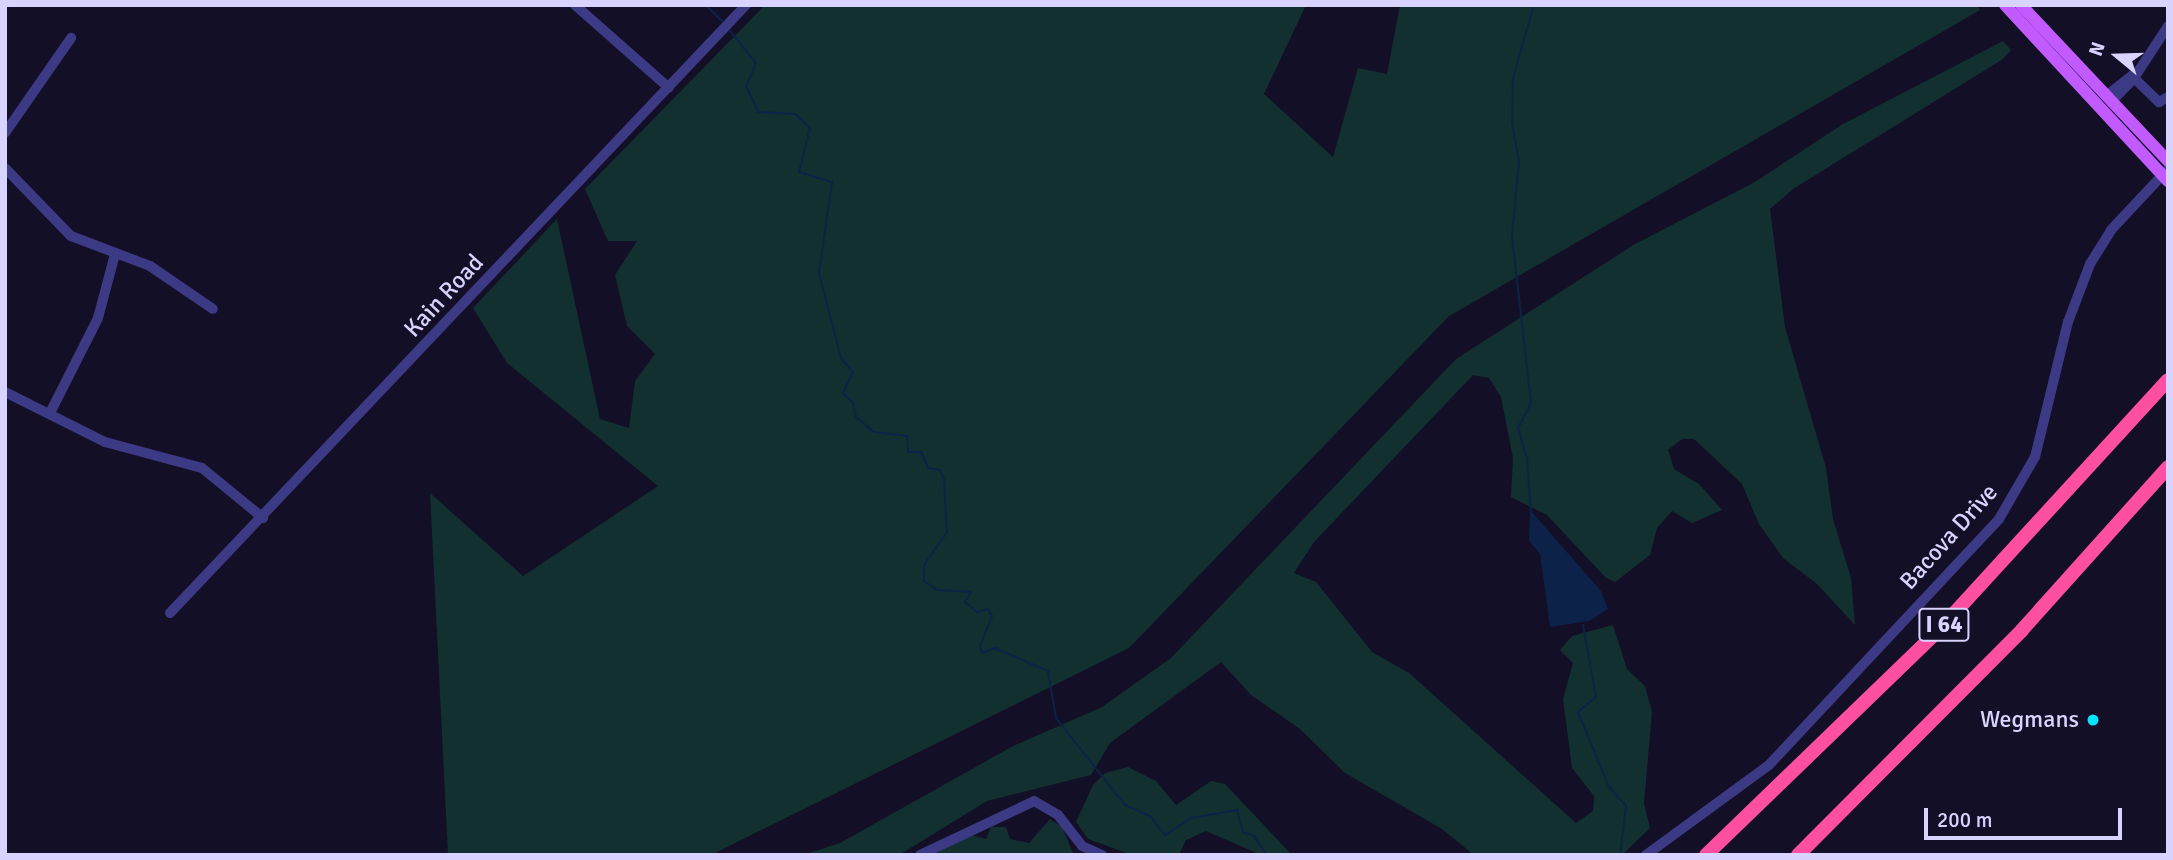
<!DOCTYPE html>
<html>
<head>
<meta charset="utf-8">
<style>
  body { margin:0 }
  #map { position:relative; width:2173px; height:860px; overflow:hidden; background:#130f26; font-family:Signika,sans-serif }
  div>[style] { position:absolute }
  .green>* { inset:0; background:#12302f }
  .water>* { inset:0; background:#0c2248 }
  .stream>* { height:2px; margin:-1px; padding:0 1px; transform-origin:1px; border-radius:1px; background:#0c2248 }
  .minor>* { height:10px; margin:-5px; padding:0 5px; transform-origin:5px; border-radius:5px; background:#3d3a85 }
  .major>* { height:12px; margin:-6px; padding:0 6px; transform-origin:6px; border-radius:6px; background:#c25bff }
  .highway>* { height:14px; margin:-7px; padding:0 7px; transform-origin:7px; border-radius:7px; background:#ff4fa3 }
  .dots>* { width:19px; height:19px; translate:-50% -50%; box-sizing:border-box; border:4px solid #130f26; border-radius:50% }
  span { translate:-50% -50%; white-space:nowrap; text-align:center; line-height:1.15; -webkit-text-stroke:7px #130f26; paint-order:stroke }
  .shield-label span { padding:2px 5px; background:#130f26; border:2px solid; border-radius:5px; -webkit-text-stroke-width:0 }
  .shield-label { font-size:23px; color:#d9d4ff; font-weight:700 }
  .street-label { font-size:24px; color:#d9d4ff }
  .poi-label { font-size:24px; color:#d9d4ff }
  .right { translate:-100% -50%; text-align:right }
  .frame { position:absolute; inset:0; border:7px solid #d9d4ff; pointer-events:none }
  .north { position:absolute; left:2082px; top:21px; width:70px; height:70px; -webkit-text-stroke:5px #130f26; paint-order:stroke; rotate:289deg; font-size:19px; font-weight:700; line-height:28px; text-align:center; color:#d9d4ff }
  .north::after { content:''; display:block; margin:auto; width:24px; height:32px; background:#d9d4ff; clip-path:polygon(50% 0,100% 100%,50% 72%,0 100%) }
  .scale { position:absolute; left:1924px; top:808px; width:198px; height:32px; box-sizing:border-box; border:4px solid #d9d4ff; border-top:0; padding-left:9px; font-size:21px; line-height:24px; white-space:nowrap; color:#d9d4ff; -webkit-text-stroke:5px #130f26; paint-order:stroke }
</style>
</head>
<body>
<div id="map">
  <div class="green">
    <i style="clip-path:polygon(765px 5px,1306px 5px,1264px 94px,1333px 157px,1358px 68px,1387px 74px,1400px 5px,1977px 5px,1980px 10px,1449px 316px,1129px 648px,711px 855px,448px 855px,430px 493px,523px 576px,658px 486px,507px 363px,473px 308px,557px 219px,600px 419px,629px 428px,635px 381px,655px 354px,627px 326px,615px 275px,637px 241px,608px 241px,585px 189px)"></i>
    <i style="clip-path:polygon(2003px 41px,2011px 50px,2003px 59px,1793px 189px,1770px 209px,1785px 327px,1826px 468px,1833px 519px,1851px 578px,1855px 625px,1817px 584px,1783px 558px,1759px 524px,1742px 484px,1694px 439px,1682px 439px,1668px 450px,1674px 469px,1699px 484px,1722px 510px,1692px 523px,1672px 511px,1657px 528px,1650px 555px,1615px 582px,1606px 578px,1547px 515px,1511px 497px,1513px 458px,1501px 397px,1489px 378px,1473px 375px,1314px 542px,1294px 573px,1316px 582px,1372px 652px,1409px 673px,1576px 823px,1593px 811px,1594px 796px,1572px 768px,1563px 699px,1573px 663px,1560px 650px,1572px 636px,1613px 625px,1627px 669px,1645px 686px,1652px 712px,1644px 803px,1650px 828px,1622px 855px,1474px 855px,1442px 829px,1345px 773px,1300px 729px,1251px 695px,1221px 662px,1110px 743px,1091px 775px,987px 801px,899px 855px,803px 855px,840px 843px,1013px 746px,1102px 707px,1171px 658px,1456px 359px,1635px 244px,1755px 182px,1843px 124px)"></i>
    <i style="clip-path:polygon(1128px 767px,1156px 781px,1176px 805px,1211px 781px,1225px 784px,1292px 855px,1261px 855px,1206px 831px,1186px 840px,1179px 855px,1132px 855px,1088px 839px,1076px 822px,1093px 785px,1105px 773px)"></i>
    <i style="clip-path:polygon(1050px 819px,1062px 827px,1074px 855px,932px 855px,972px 835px,986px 839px,991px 827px,1006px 827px,1010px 839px,1029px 843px)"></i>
  </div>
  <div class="water">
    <i style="clip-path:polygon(1530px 510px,1601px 591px,1608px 609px,1589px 621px,1550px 627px,1540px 554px,1529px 541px)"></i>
  </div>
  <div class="stream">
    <i style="left:706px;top:5px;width:24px;rotate:45deg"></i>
    <i style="left:730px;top:31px;width:41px;rotate:50.9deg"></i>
    <i style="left:756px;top:63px;width:25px;rotate:113deg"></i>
    <i style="left:746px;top:86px;width:29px;rotate:65deg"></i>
    <i style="left:758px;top:112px;width:37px;rotate:3deg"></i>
    <i style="left:795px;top:114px;width:21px;rotate:43deg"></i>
    <i style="left:810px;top:128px;width:45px;rotate:104deg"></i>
    <i style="left:799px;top:172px;width:34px;rotate:17deg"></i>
    <i style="left:832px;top:182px;width:92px;rotate:98.1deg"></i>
    <i style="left:819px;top:273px;width:88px;rotate:75.5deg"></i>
    <i style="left:841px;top:358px;width:18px;rotate:49deg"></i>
    <i style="left:853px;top:372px;width:23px;rotate:115deg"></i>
    <i style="left:843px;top:393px;width:14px;rotate:45deg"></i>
    <i style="left:853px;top:403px;width:14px;rotate:78deg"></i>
    <i style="left:856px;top:417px;width:23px;rotate:40deg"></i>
    <i style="left:874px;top:432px;width:33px;rotate:7deg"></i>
    <i style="left:907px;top:436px;width:16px;rotate:86deg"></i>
    <i style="left:908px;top:452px;width:13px"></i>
    <i style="left:921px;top:452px;width:17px;rotate:66deg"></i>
    <i style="left:928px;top:468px;width:12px;rotate:9deg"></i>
    <i style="left:940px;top:470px;width:11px;rotate:68deg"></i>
    <i style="left:944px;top:480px;width:52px;rotate:86.7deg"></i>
    <i style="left:947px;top:532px;width:40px;rotate:124.9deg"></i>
    <i style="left:924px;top:565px;width:16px;rotate:90deg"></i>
    <i style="left:924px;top:581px;width:16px;rotate:35deg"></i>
    <i style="left:937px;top:590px;width:34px;rotate:3deg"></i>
    <i style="left:971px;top:592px;width:12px;rotate:121deg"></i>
    <i style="left:965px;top:602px;width:16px;rotate:40deg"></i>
    <i style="left:977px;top:612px;width:11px;rotate:-15deg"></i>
    <i style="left:988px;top:609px;width:8px;rotate:60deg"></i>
    <i style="left:992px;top:616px;width:31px;rotate:112deg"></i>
    <i style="left:980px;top:645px;width:8px;rotate:76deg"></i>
    <i style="left:982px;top:653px;width:14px;rotate:-21deg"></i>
    <i style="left:995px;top:648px;width:58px;rotate:23.5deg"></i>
    <i style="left:1048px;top:671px;width:48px;rotate:80.3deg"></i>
    <i style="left:1056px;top:718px;width:111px;rotate:51.6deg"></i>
    <i style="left:1125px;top:805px;width:27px;rotate:24deg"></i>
    <i style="left:1150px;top:816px;width:24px;rotate:52deg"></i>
    <i style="left:1165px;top:835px;width:31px;rotate:-33deg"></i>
    <i style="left:1191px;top:818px;width:47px;rotate:-9.9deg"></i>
    <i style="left:1237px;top:810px;width:23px;rotate:75deg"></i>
    <i style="left:1243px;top:832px;width:12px;rotate:20deg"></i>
    <i style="left:1254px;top:836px;width:23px;rotate:56deg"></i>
    <i style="left:1531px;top:512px;width:53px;rotate:-94.3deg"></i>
    <i style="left:1527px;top:459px;width:32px;rotate:-106deg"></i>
    <i style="left:1518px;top:428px;width:28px;rotate:-63deg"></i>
    <i style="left:1531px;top:403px;width:169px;rotate:-96.5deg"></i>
    <i style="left:1512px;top:235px;width:73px;rotate:-84.5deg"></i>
    <i style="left:1519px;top:162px;width:39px;rotate:-100deg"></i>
    <i style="left:1512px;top:124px;width:46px;rotate:-88.8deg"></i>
    <i style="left:1513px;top:78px;width:76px;rotate:-74deg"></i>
    <i style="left:1583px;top:625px;width:73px;rotate:79.8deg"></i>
    <i style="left:1596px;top:697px;width:23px;rotate:140deg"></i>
    <i style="left:1578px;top:712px;width:81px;rotate:67.5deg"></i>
    <i style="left:1609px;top:787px;width:25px;rotate:48deg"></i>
    <i style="left:1626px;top:806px;width:49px;rotate:97deg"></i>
  </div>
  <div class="minor">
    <i style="left:575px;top:5px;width:125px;rotate:41.4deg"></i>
    <i style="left:2134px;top:78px;width:62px;rotate:-56.8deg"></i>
    <i style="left:2134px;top:78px;width:35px;rotate:44deg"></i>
    <i style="left:2159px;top:102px;width:10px;rotate:-29deg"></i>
    <i style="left:2106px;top:96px;width:37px;rotate:-38deg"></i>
    <i style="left:2111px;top:102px;width:33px;rotate:-46deg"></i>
    <i style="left:5px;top:133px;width:116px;rotate:-55.2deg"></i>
    <i style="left:5px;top:168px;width:95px;rotate:45.9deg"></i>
    <i style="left:71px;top:236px;width:85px;rotate:20.8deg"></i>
    <i style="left:150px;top:266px;width:76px;rotate:34.3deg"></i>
    <i style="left:5px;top:392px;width:112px;rotate:26.6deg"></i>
    <i style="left:105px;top:442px;width:100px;rotate:15deg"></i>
    <i style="left:202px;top:468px;width:79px;rotate:39.3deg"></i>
    <i style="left:50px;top:413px;width:106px;rotate:-63.2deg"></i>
    <i style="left:98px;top:318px;width:66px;rotate:-75.1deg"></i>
    <i style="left:170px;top:613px;width:838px;rotate:-46.55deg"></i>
    <i style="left:920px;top:855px;width:126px;rotate:-25.3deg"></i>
    <i style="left:1034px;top:801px;width:28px;rotate:30deg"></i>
    <i style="left:1058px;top:815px;width:39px;rotate:52deg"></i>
    <i style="left:1082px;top:846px;width:22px;rotate:24deg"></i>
    <i style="left:1646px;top:855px;width:152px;rotate:-36.2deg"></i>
    <i style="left:1769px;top:765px;width:337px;rotate:-46.9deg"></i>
    <i style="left:1999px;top:519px;width:72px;rotate:-59.9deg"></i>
    <i style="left:2035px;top:457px;width:139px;rotate:-76.3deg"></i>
    <i style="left:2068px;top:322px;width:62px;rotate:-69.2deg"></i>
    <i style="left:2090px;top:264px;width:40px;rotate:-58deg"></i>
    <i style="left:2111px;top:230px;width:83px;rotate:-46.9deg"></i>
  </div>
  <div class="major">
    <i style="left:2005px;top:5px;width:240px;rotate:47.2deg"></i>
    <i style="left:2021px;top:5px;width:214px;rotate:46.7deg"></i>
  </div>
  <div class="highway">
    <i style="left:1706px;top:855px;width:322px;rotate:-44deg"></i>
    <i style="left:1938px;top:631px;width:340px;rotate:-47.5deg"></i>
    <i style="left:1798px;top:855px;width:317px;rotate:-45.1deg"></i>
    <i style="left:2022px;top:630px;width:219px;rotate:-48.1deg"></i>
  </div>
  <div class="dots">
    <i style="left:2093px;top:720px;background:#00e5ff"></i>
  </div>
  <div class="shield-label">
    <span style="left:1944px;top:625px">I 64</span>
  </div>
  <div class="street-label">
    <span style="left:444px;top:296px;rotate:-47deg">Kain Road</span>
    <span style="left:1949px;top:537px;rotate:-48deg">Bacova Drive</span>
  </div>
  <div class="poi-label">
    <span class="right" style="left:2079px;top:720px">Wegmans</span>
  </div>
  <div class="frame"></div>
  <div class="north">N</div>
  <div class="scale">200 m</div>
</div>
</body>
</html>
